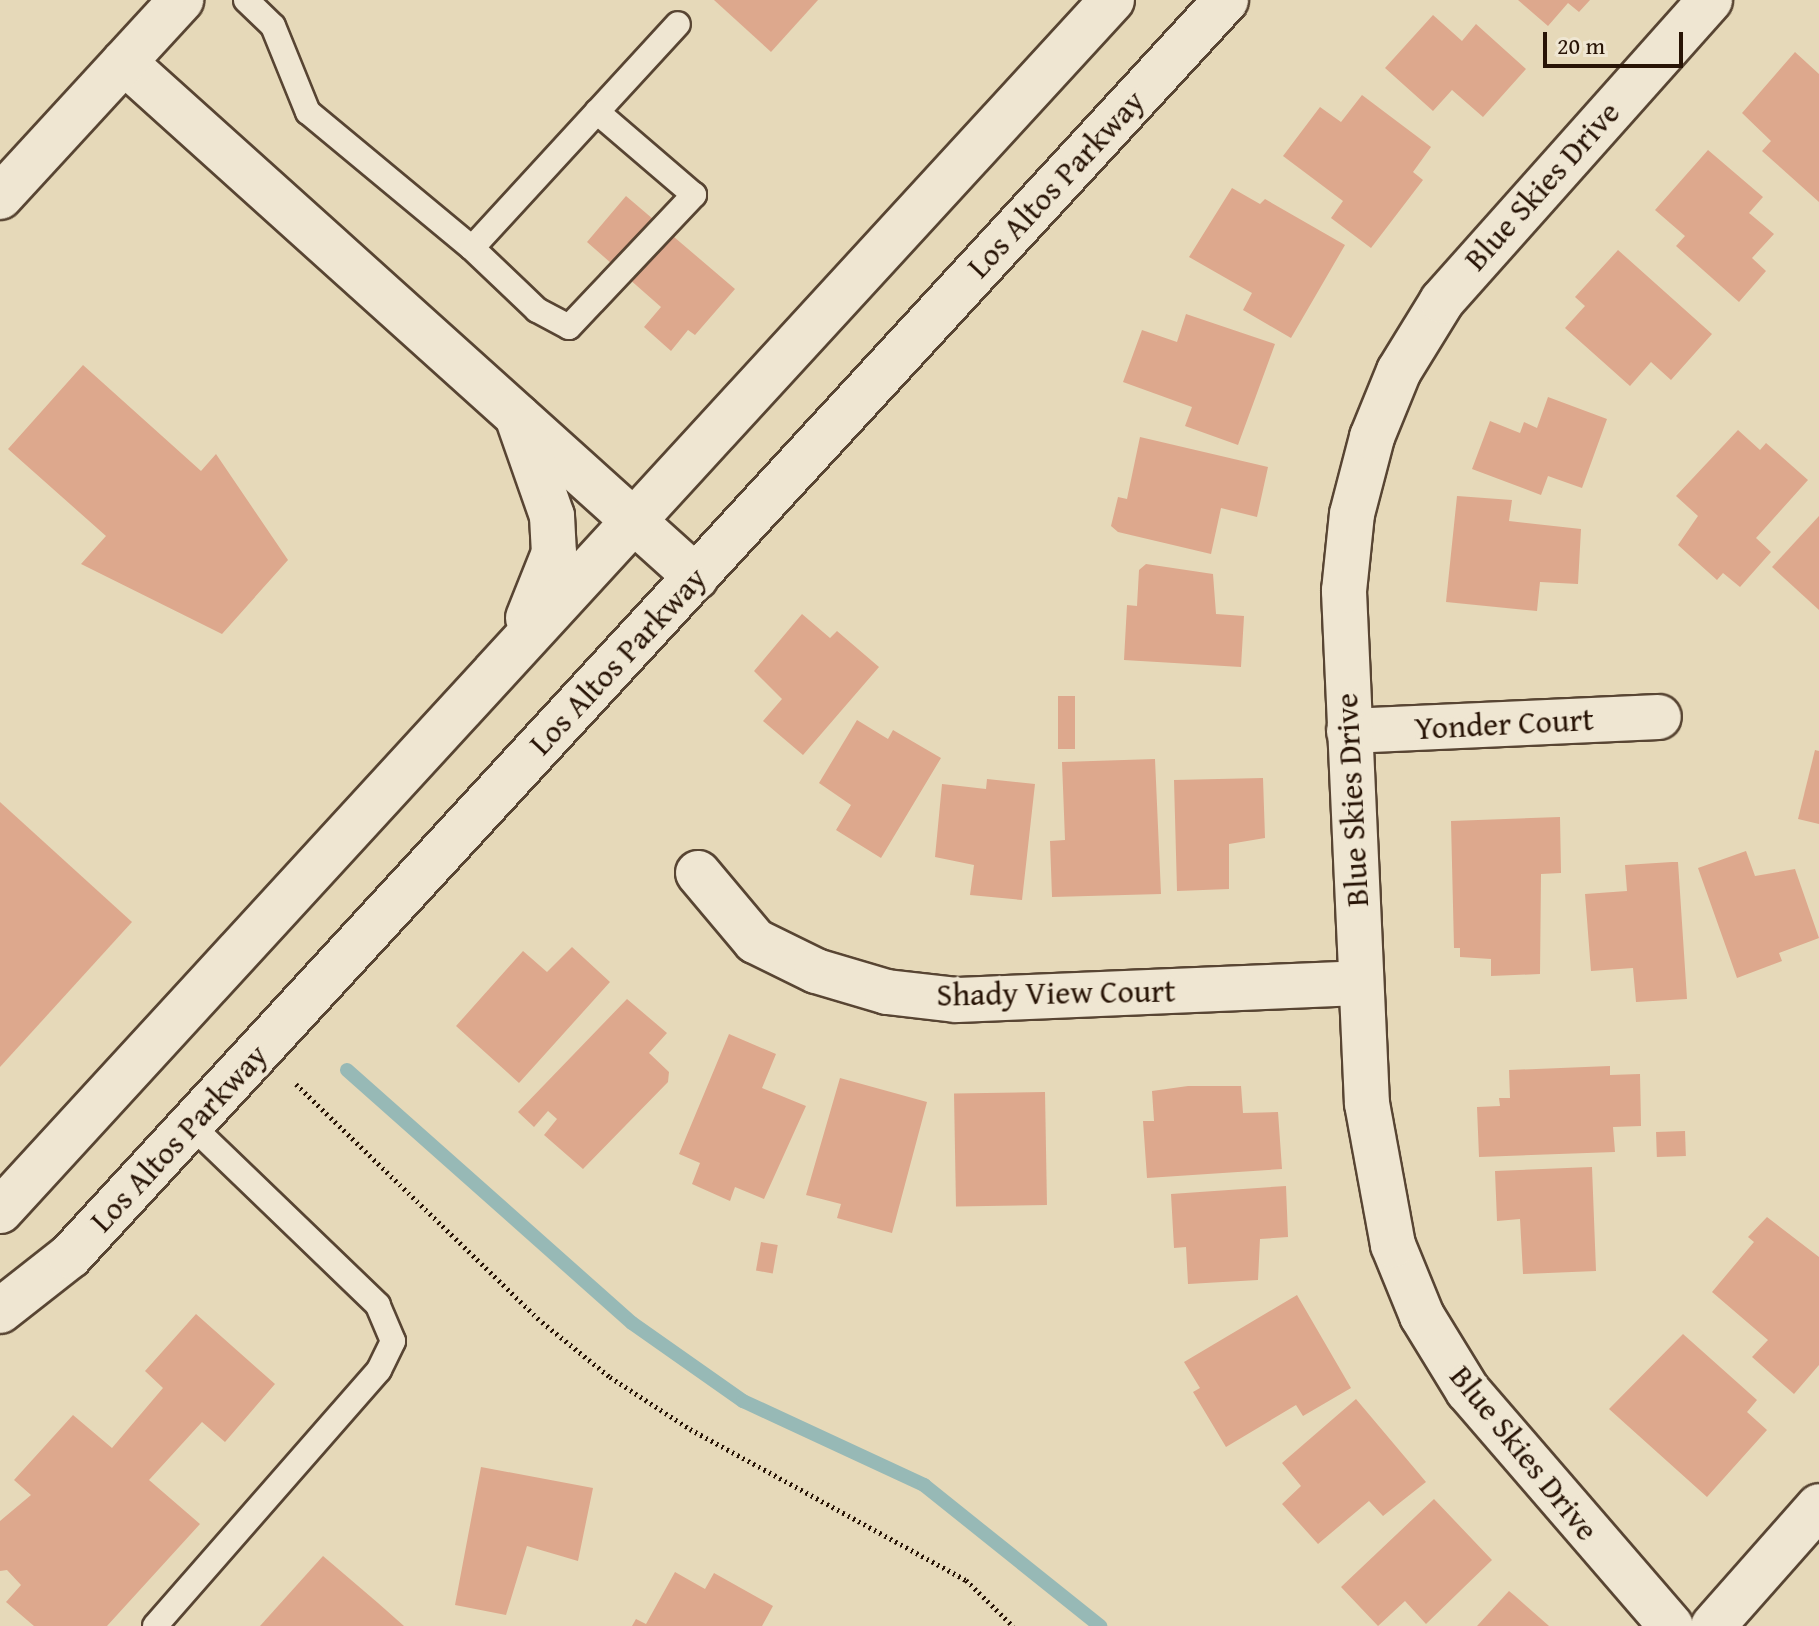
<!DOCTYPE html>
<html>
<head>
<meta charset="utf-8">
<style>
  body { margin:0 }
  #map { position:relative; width:1819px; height:1626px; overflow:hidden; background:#e6d9b9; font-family:"Gentium Book Plus",serif }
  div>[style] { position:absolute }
  .stream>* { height:14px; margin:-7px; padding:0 7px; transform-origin:7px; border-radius:7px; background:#97b9b6 }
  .building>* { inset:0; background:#dda88d; transform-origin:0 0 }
  .path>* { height:5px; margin-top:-2.5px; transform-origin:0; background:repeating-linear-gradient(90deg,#281406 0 2px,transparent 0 6px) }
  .roads { filter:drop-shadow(2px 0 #584533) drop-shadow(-2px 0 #584533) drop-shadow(0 2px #584533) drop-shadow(0 -2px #584533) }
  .service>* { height:24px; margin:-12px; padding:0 12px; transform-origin:12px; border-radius:12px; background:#efe6d2 }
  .minor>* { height:44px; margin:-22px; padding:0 22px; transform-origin:22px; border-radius:22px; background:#efe6d2 }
  .secondary>* { height:44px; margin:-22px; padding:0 22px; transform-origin:22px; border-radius:22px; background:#efe6d2 }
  span { translate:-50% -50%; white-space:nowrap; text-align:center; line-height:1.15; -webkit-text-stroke:8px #efe6d2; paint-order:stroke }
  .street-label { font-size:32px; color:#281406 }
  .scale { position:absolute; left:1543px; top:32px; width:140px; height:36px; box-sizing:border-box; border:4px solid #281406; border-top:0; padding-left:10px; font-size:24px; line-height:28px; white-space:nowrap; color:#281406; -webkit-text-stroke:6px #efe6d2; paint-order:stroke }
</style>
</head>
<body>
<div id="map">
  <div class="stream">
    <i style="left:347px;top:1070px;width:381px;rotate:41.6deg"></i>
    <i style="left:632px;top:1323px;width:136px;rotate:35.1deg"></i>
    <i style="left:743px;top:1401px;width:200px;rotate:24.9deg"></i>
    <i style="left:924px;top:1485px;width:226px;rotate:38.7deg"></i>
  </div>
  <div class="building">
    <i style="clip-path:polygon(714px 0,818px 0,771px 52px)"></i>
    <i style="clip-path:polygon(1518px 0,1590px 0,1579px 12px,1568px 3px,1548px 26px)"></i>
    <i style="clip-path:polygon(1433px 15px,1462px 41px,1476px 24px,1526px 69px,1483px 117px,1452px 90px,1433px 111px,1385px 68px)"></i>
    <i style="clip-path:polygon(1795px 52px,1819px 74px,1819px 202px,1762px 151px,1771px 141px,1742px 113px)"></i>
    <i style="clip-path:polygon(1362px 95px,1431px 147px,1413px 172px,1423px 180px,1371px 248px,1331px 218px,1343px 201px,1283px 156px,1320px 107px,1341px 122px)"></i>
    <i style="clip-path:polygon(1708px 150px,1763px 197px,1749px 213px,1774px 234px,1752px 258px,1766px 271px,1739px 302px,1676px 246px,1685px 236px,1655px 210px)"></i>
    <i style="clip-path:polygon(1232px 188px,1260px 204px,1265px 199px,1345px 245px,1291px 338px,1243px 310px,1252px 293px,1189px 257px)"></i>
    <i style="clip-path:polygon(626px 196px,735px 289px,695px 335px,688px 330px,671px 351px,644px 327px,661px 307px,587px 242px)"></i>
    <i style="clip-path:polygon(1618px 250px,1712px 334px,1671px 380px,1651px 362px,1630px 386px,1565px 328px,1585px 306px,1575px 297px)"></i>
    <i style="clip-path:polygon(1186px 314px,1275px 344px,1238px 445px,1185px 426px,1192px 407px,1123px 382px,1142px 330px,1177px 342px)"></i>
    <i style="clip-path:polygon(83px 365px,201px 471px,216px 454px,288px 560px,222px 634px,81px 564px,106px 536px,8px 449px)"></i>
    <i style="clip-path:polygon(1548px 397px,1607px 419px,1582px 488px,1548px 476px,1541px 495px,1472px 469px,1490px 421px,1520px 433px,1524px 422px,1537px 428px)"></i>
    <i style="clip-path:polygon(1738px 430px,1760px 450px,1766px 443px,1808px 480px,1756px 538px,1771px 552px,1740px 587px,1723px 573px,1717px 580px,1678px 545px,1698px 516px,1676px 496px)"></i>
    <i style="clip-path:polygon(1140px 437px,1268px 467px,1257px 517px,1221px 508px,1211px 554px,1118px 532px,1111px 526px,1118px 497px,1127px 499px)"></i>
    <i style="clip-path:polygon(1457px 496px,1512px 500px,1509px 521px,1581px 529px,1578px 584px,1540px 582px,1537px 611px,1446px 602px)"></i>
    <i style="clip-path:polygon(1819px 516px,1819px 610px,1772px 567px)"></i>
    <i style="clip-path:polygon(1146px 564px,1213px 574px,1216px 614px,1244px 616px,1241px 667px,1124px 660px,1127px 605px,1137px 606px,1139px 570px)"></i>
    <i style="clip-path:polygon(802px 614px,830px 638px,837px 631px,879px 667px,803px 755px,763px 721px,782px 699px,754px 671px)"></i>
    <i style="left:1058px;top:696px;width:17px;height:53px"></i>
    <i style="clip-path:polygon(857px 720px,888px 739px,893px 730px,941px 758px,881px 858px,836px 830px,851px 805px,819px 783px)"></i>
    <i style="clip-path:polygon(1815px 750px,1819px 751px,1819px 824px,1798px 819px)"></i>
    <i style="clip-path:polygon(1155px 759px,1161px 894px,1052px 897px,1050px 841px,1065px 840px,1062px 762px)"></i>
    <i style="clip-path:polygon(1263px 778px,1265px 838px,1229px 844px,1229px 889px,1177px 891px,1174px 780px)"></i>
    <i style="clip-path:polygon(987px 779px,1035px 784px,1022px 900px,970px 895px,974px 865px,935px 857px,942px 784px,986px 789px)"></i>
    <i style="clip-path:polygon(0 802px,132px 922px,0 1067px)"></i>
    <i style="clip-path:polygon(1560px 817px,1561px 873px,1541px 874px,1540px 974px,1491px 976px,1491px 959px,1460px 957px,1460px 948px,1454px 948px,1451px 821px)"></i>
    <i style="clip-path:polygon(1746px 851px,1755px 876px,1795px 869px,1819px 938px,1779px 953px,1782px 961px,1737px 978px,1698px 868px)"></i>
    <i style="clip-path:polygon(1672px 862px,1678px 862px,1687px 999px,1636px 1002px,1633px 968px,1591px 971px,1585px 894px,1627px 891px,1625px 865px)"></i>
    <i style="clip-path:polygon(572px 947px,610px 982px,519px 1083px,456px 1026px,523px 951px,547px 972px)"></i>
    <i style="clip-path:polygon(627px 999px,667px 1033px,649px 1053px,669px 1072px,668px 1082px,583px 1169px,544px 1135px,557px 1119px,548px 1111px,534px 1127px,518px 1112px)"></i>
    <i style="clip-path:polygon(729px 1034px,776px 1054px,762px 1088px,806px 1106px,764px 1199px,735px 1187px,730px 1201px,692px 1184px,700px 1163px,679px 1154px)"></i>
    <i style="clip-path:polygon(1610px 1066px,1610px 1075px,1640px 1074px,1641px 1126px,1613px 1127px,1615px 1152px,1479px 1157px,1477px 1107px,1500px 1106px,1499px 1098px,1510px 1098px,1509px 1070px)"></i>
    <i style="clip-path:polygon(840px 1078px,927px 1102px,892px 1233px,837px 1218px,841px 1204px,806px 1195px)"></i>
    <i style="clip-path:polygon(1188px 1086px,1241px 1086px,1243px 1113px,1278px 1112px,1282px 1169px,1147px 1178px,1143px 1121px,1154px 1121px,1152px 1091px)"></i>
    <i style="left:1045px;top:1092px;width:113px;height:91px;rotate:89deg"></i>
    <i style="left:1685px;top:1131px;width:25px;height:29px;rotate:88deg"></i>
    <i style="clip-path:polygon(1592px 1167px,1596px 1271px,1523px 1274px,1520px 1219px,1497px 1221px,1495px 1171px)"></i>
    <i style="clip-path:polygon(1286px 1186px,1288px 1237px,1260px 1239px,1258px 1280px,1188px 1284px,1186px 1247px,1174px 1248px,1171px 1194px)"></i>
    <i style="clip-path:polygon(1767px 1217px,1819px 1257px,1819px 1365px,1794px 1394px,1752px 1357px,1768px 1340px,1712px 1292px,1754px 1242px,1748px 1237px)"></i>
    <i style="left:761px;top:1242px;width:17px;height:29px;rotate:10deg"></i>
    <i style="clip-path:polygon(1297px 1295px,1351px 1388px,1303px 1416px,1296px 1405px,1226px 1447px,1193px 1392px,1200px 1388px,1184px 1362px)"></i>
    <i style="clip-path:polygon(196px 1314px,275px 1384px,225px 1442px,202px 1422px,149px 1480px,200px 1524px,107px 1626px,34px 1626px,6px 1602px,21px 1585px,7px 1570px,0 1571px,0 1521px,31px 1495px,14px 1480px,73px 1415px,112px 1448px,163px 1388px,145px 1371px)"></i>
    <i style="clip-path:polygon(1683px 1334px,1757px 1400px,1747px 1412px,1767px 1430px,1707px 1497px,1609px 1409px)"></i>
    <i style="clip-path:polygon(1356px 1399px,1426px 1482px,1383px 1516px,1369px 1501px,1318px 1544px,1282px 1504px,1301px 1486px,1282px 1463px)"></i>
    <i style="clip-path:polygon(481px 1467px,593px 1488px,578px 1561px,527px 1546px,506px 1615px,455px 1605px)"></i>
    <i style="clip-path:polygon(1434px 1499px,1492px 1560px,1426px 1624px,1405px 1601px,1378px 1626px,1341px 1587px)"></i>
    <i style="clip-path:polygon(323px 1556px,378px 1603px,404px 1626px,260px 1626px)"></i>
    <i style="clip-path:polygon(675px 1572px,705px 1589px,714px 1573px,773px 1606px,762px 1626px,632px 1626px,636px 1619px,646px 1624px)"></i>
    <i style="clip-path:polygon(1509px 1591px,1515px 1596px,1549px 1626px,1477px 1626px)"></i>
  </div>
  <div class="path">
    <i style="left:296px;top:1084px;width:342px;rotate:44.1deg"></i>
    <i style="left:542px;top:1322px;width:87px;rotate:39deg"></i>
    <i style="left:610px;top:1377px;width:95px;rotate:33deg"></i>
    <i style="left:690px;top:1429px;width:315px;rotate:28.7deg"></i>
    <i style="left:966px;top:1580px;width:66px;rotate:44.4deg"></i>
  </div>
  <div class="roads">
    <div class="service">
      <i style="left:246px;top:0;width:37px;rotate:44deg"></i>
      <i style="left:273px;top:26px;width:93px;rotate:67.9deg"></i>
      <i style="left:308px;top:112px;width:213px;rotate:39.7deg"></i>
      <i style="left:472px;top:248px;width:304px;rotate:-47.4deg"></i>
      <i style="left:472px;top:248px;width:90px;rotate:43.6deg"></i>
      <i style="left:537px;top:310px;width:36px;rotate:28deg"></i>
      <i style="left:569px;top:327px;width:182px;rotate:-46.6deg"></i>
      <i style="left:694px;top:195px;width:128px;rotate:-139.4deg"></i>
      <i style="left:155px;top:1626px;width:340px;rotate:-48.8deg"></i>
      <i style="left:379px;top:1370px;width:32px;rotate:-64deg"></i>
      <i style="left:393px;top:1341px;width:39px;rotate:-113deg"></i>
      <i style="left:378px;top:1305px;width:260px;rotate:-136.1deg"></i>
    </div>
    <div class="minor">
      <i style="left:124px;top:62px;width:770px;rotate:42deg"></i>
      <i style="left:0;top:197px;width:268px;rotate:-47.4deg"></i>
      <i style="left:1349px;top:731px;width:310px;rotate:-2.6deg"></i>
      <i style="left:698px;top:873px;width:89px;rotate:50deg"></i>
      <i style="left:755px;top:941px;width:68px;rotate:26.2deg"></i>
      <i style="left:816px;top:971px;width:74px;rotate:16.5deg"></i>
      <i style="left:887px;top:992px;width:69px;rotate:6.6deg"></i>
      <i style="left:956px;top:1000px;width:405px;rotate:-2.4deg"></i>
      <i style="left:1671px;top:1626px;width:311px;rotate:-130.8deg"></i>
      <i style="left:1468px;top:1391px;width:88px;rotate:-121.5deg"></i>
      <i style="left:1422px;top:1316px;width:77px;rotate:-112.2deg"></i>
      <i style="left:1393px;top:1245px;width:143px;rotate:-100.4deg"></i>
      <i style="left:1367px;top:1104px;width:514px;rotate:-92.57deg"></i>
      <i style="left:1344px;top:591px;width:77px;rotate:-84.1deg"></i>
      <i style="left:1352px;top:514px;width:80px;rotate:-75.4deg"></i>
      <i style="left:1372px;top:437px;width:71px;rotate:-67.8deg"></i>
      <i style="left:1399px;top:371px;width:82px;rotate:-58.4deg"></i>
      <i style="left:1442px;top:301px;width:403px;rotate:-48.3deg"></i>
      <i style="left:1713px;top:1626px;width:160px;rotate:-48.5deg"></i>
    </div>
    <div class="secondary">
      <i style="left:517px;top:416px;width:106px;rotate:70.7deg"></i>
      <i style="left:552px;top:516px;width:37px;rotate:87deg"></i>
      <i style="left:554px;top:553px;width:70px;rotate:111.8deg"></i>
      <i style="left:0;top:1211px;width:1644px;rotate:-47.44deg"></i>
      <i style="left:0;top:1311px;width:89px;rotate:-38.2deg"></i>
      <i style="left:70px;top:1256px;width:1707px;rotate:-47.37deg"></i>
    </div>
  </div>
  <div class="street-label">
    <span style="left:1056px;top:184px;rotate:-47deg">Los Altos Parkway</span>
    <span style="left:1542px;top:186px;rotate:-48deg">Blue Skies Drive</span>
    <span style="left:618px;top:661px;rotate:-47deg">Los Altos Parkway</span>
    <span style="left:1504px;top:724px;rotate:-3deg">Yonder Court</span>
    <span style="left:1352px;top:800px;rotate:-93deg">Blue Skies Drive</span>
    <span style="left:1056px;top:993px;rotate:-1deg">Shady View Court</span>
    <span style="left:179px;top:1138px;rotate:-47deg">Los Altos Parkway</span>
    <span style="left:1524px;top:1453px;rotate:51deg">Blue Skies Drive</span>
  </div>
  <div class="scale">20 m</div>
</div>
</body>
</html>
